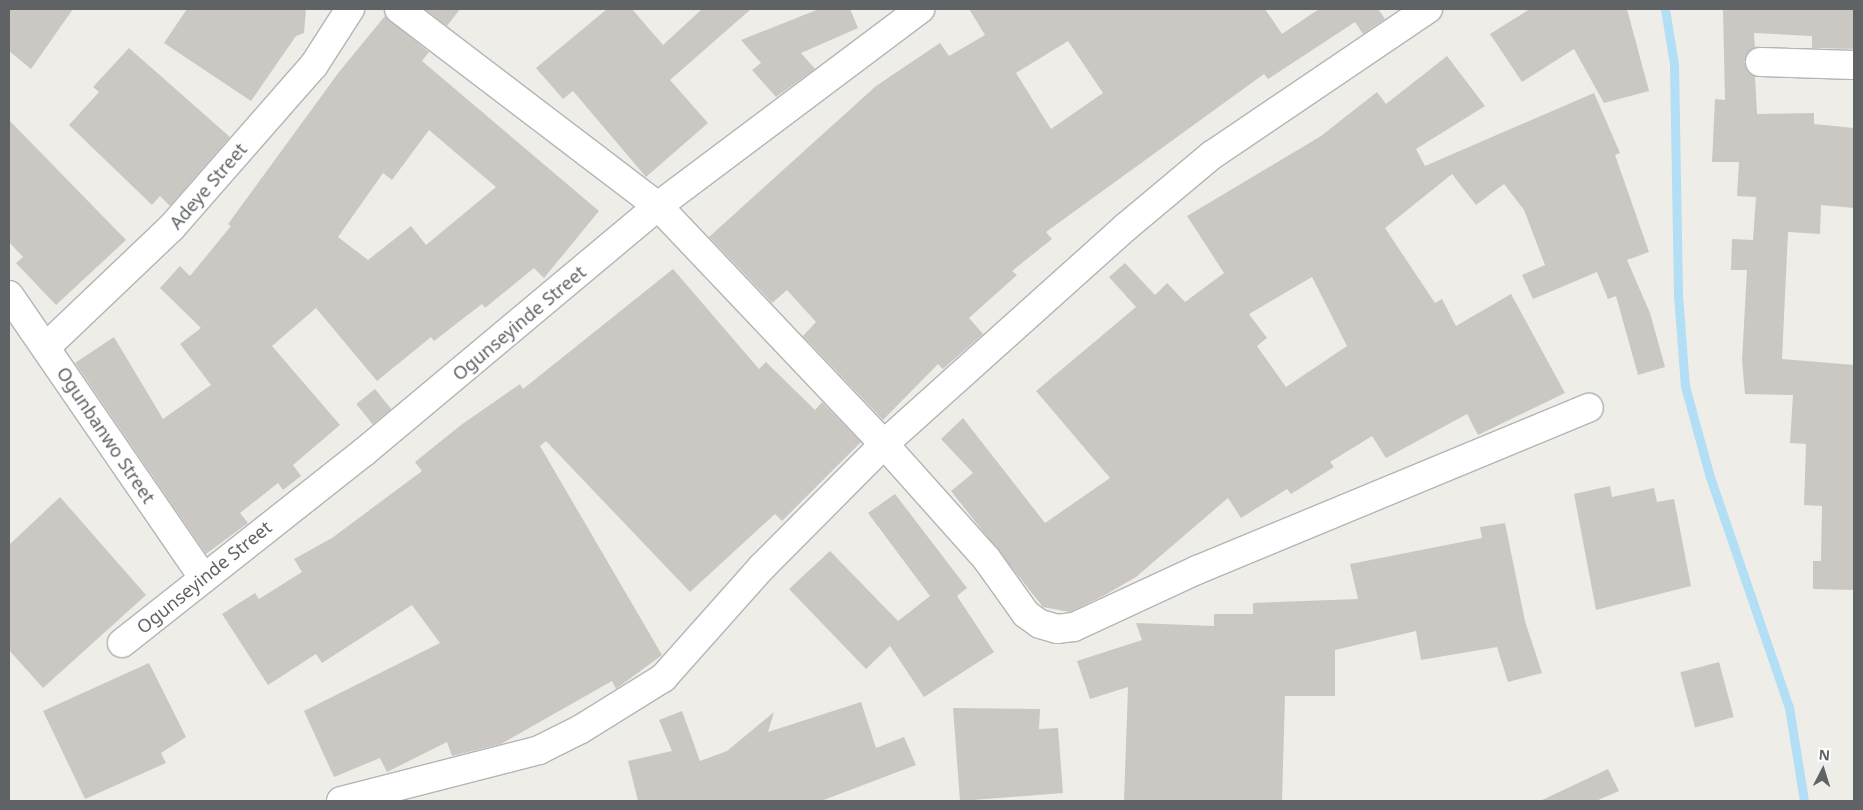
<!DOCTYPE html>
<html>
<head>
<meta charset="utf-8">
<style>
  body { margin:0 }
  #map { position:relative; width:1863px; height:810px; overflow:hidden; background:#efede8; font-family:"Noto Sans",sans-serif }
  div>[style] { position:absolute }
  .stream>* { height:9px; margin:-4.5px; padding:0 4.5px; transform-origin:4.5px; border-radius:4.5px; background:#b2def6 }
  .building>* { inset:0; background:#cbc8c4; transform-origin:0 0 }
  .roads { filter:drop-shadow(1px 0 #b3b5b8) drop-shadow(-1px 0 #b3b5b8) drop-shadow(0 1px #b3b5b8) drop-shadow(0 -1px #b3b5b8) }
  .minor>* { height:28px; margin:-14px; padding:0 14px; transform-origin:14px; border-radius:14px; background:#fff }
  span { translate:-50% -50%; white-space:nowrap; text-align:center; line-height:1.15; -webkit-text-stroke:5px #fff; paint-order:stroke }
  .street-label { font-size:18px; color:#5f6366 }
  .frame { position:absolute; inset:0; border:10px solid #5f6366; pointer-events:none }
  .north { position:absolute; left:1798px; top:745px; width:50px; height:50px; -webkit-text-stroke:4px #fff; paint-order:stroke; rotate:5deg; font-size:14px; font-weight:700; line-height:20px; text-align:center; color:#5f6366 }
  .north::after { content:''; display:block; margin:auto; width:18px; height:22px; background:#5f6366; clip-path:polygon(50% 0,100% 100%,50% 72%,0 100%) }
</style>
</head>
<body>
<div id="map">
  <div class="stream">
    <i style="left:1665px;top:9px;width:56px;rotate:80.7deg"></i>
    <i style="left:1674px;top:64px;width:231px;rotate:89deg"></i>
    <i style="left:1678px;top:295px;width:91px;rotate:85.6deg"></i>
    <i style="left:1685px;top:386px;width:91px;rotate:74.7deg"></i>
    <i style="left:1709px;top:474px;width:246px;rotate:71.1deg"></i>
    <i style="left:1789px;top:707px;width:95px;rotate:80.9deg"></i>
  </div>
  <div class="building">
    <i style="clip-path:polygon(9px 9px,73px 9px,31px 69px,9px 51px)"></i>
    <i style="clip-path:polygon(187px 9px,306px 9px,304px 33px,296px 36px,251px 101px,164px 43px)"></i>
    <i style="clip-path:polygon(424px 9px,460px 9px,447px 26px)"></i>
    <i style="clip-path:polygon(607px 9px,632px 9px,663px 45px,702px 9px,751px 9px,670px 80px,708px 123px,646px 177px,573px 91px,563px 99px,536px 68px)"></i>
    <i style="clip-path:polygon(819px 9px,850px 9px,858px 28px,801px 53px,815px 69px,776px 97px,752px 70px,761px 63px,741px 40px)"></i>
    <i style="clip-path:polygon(evenodd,969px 9px,1265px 9px,1282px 34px,1319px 9px,1378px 9px,1385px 19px,1363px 34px,1355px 22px,1268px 79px,1264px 74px,1046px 232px,1052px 239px,1012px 271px,1017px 275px,969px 318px,983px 334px,943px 369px,938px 364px,883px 420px,803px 336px,816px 322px,787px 290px,772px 303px,709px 237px,876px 86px,940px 43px,949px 56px,985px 35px,969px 9px,1068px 41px,1103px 93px,1051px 129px,1016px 73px,1068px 41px)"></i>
    <i style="clip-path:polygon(1530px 9px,1627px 9px,1649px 91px,1604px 103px,1574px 49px,1522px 82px,1490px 34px)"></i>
    <i style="clip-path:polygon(1723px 9px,1854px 9px,1854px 49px,1812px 48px,1812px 36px,1754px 33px,1755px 48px,1744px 62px,1755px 76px,1757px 114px,1814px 113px,1814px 124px,1854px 128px,1854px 208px,1821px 205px,1820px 234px,1788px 232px,1782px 359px,1854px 365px,1854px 590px,1813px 589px,1813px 561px,1821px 561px,1822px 506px,1804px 505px,1806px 444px,1790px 443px,1793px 395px,1745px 394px,1742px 360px,1747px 270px,1731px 270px,1732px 239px,1753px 240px,1756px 197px,1737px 196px,1739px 162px,1712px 162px,1715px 99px,1725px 100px)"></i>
    <i style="clip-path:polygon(evenodd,385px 16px,429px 52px,422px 61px,599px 211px,544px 278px,534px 268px,485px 308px,482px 304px,434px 341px,431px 337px,377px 381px,316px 308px,272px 346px,340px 425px,293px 465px,301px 476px,283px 490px,278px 483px,240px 513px,248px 523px,206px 554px,75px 363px,114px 337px,163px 419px,211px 385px,180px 344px,201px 328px,160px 288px,180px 266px,190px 276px,231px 226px,228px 224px,339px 72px,385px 16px,429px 130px,496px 187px,426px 245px,411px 226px,368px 260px,338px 237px,383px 173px,392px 180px,429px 130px)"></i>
    <i style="clip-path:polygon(129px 48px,230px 137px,170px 206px,160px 196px,152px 205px,69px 125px,99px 92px,93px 87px)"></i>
    <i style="clip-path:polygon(evenodd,1447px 56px,1485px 106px,1416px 149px,1425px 166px,1594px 93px,1620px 153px,1615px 155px,1649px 252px,1627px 260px,1650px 313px,1665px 367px,1638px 375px,1616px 296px,1608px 299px,1597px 272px,1533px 299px,1522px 275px,1545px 265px,1524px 210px,1504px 184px,1476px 205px,1452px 174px,1385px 228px,1435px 303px,1442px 299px,1456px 326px,1511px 294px,1565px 393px,1478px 435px,1467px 414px,1386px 458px,1372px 436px,1330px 462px,1334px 467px,1291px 494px,1287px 489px,1241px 518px,1228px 498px,1136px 577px,1105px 595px,1070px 612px,1043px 607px,951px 491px,973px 473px,941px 439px,963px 418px,1045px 523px,1110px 478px,1036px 391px,1136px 307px,1109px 277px,1125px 263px,1155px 295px,1167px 283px,1185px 302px,1224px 273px,1187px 216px,1321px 136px,1377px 92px,1386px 104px,1447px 56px,1312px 277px,1347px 346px,1286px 387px,1257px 346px,1267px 338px,1249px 314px,1312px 277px)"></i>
    <i style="clip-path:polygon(9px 120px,126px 240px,56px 305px,16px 263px,23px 257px,9px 242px)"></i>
    <i style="clip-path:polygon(673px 269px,759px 369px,766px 362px,815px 410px,822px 402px,861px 442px,782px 521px,775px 514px,690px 592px,546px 441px,540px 446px,662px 655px,616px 689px,612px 681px,501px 744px,452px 756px,447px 742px,387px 772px,380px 758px,334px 777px,304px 711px,440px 643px,412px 605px,322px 663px,316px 654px,268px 685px,222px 614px,255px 593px,259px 599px,302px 572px,294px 559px,332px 538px,422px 471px,415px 462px,461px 425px,520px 384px,523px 389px)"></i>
    <i style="left:375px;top:389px;width:26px;height:24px;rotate:51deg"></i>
    <i style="clip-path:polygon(1610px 486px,1612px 497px,1654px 488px,1657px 502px,1674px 499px,1691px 586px,1596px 610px,1574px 494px)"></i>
    <i style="clip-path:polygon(895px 494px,967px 588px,957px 596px,994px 652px,924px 697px,890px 646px,866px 669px,789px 589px,830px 551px,898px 621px,930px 596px,868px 513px)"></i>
    <i style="clip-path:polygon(60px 497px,146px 595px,43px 688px,9px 650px,9px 545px)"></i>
    <i style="clip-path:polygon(1505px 523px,1525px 621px,1542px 673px,1508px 682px,1497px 647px,1421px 660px,1416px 631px,1335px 650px,1335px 696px,1285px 696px,1282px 801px,1124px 801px,1128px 687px,1090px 699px,1077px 661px,1142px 640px,1136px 623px,1214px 626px,1214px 614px,1253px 614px,1253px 603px,1358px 599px,1350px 564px,1482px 538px,1480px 527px)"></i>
    <i style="left:1719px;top:662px;width:57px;height:40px;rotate:75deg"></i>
    <i style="clip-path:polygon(149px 663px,186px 737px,161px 753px,166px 763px,85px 799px,43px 711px)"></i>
    <i style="clip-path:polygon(861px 702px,876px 748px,904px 737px,916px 765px,821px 801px,638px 801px,628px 761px,672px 751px,659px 720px,682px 711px,700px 761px,727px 751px,774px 712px,768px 732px)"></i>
    <i style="clip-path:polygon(953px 708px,1040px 709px,1039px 729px,1058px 728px,1063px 793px,960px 801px)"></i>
    <i style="clip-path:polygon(1608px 769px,1619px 791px,1596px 801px,1540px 801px)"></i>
  </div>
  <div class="roads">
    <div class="minor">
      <i style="left:399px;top:9px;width:325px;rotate:37.3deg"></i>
      <i style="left:658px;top:206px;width:328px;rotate:46.5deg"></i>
      <i style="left:884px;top:444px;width:153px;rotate:48.2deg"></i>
      <i style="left:986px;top:558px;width:69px;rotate:54.5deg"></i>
      <i style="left:1026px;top:614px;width:17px;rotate:36deg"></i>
      <i style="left:1040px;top:624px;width:18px;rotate:16deg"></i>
      <i style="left:1057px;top:629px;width:17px;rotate:-7deg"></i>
      <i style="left:1074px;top:627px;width:136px;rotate:-24.9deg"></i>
      <i style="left:1197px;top:570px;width:424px;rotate:-22.5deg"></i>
      <i style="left:1760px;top:62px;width:94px;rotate:1.8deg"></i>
      <i style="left:9px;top:295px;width:341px;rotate:55.5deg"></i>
      <i style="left:46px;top:347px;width:174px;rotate:-43.6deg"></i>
      <i style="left:172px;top:227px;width:215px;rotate:-48.8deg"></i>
      <i style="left:314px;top:65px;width:67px;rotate:-57.3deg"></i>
      <i style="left:122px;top:643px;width:308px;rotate:-38.3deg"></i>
      <i style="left:364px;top:452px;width:383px;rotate:-39.9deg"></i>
      <i style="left:658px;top:206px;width:328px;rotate:-36.9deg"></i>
      <i style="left:341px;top:801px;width:204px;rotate:-14.4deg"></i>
      <i style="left:539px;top:750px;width:47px;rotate:-26.6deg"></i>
      <i style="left:581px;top:729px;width:97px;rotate:-31.9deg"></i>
      <i style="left:663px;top:678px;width:149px;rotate:-48.3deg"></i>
      <i style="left:762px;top:567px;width:173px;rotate:-45.2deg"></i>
      <i style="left:884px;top:444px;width:326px;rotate:-41.9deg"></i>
      <i style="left:1127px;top:226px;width:111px;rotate:-39.9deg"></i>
      <i style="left:1212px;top:155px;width:261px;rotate:-34.1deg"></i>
    </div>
  </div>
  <div class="street-label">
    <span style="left:208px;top:186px;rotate:-49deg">Adeye Street</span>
    <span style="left:519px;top:323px;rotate:-40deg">Ogunseyinde Street</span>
    <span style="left:106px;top:435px;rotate:56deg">Ogunbanwo Street</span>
    <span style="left:204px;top:577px;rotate:-39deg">Ogunseyinde Street</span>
  </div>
  <div class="frame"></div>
  <div class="north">N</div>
</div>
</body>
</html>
